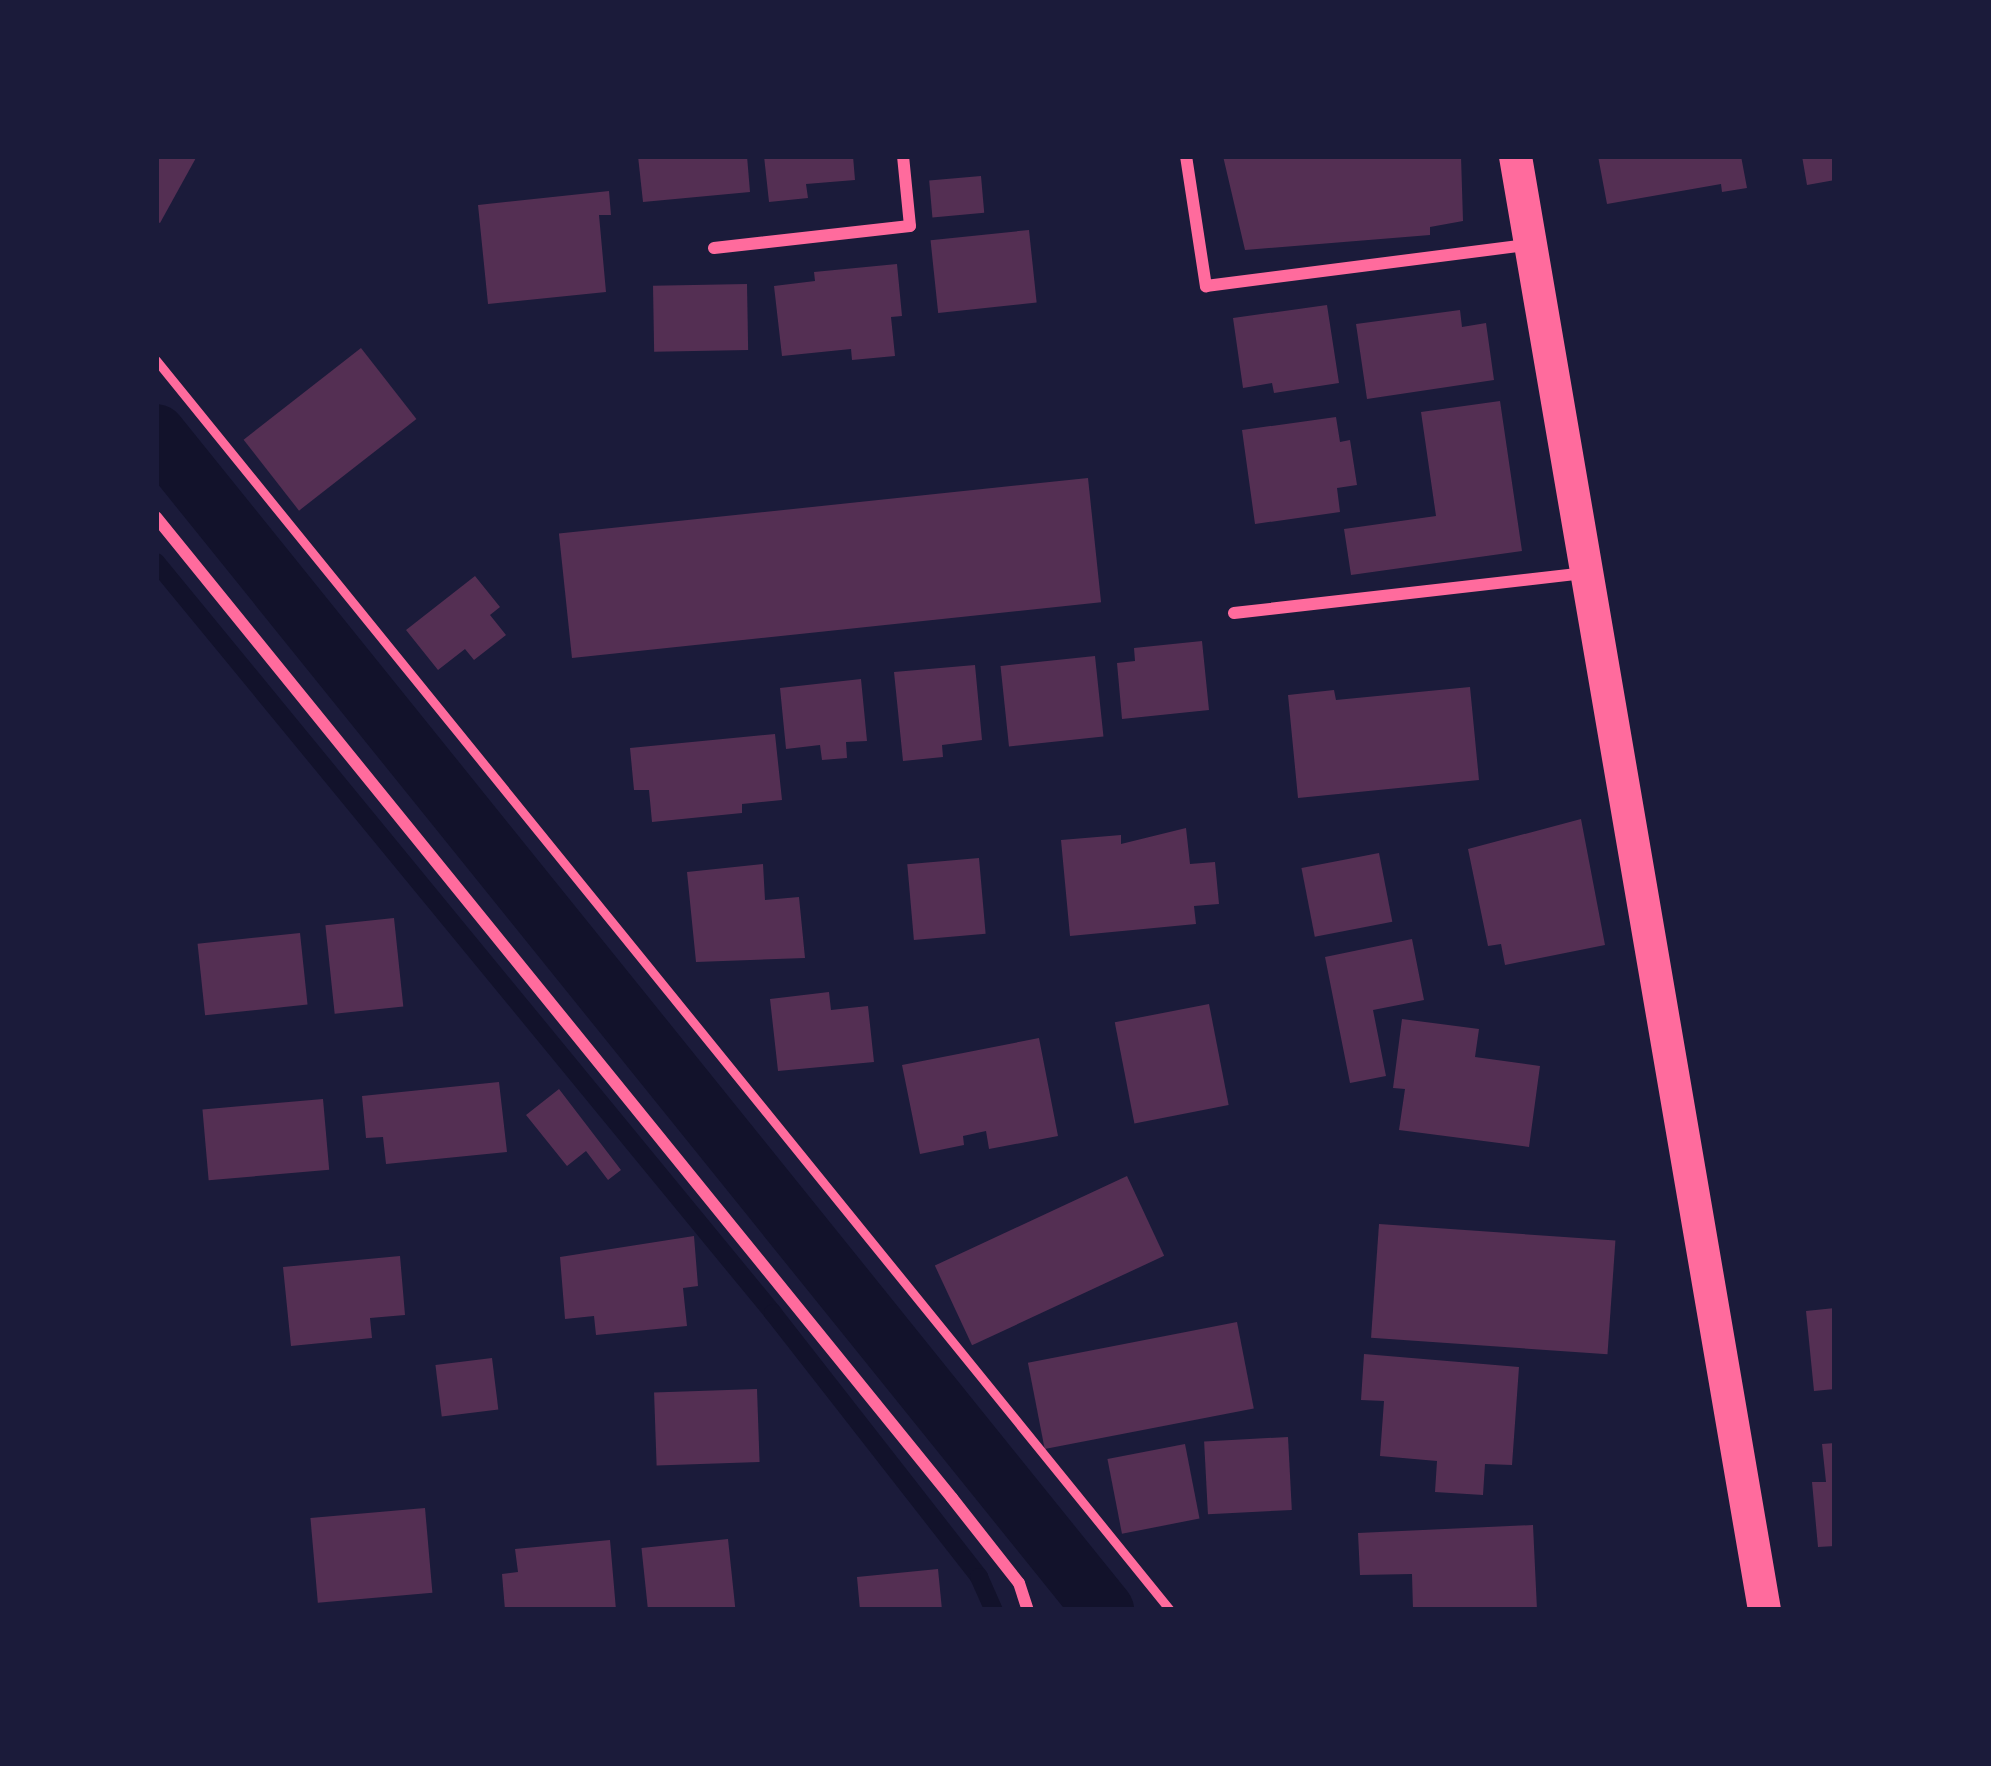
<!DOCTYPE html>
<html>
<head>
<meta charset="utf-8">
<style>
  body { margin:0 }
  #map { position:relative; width:1991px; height:1766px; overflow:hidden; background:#1b1b3a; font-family:Raleway,sans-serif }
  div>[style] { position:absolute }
  .stream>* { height:18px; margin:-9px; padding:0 9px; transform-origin:9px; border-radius:9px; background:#12122b }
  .canal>* { height:60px; margin:-30px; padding:0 30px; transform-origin:30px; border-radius:30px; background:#12122b }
  .building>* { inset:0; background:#542f53; transform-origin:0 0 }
  .service>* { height:9px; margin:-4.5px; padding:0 4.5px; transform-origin:4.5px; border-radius:4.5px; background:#ff6b9d }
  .minor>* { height:12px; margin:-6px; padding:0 6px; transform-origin:6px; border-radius:6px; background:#ff6b9d }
  .trunk>* { height:33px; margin:-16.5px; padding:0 16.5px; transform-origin:16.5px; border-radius:16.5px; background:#ff6b9d }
  span { translate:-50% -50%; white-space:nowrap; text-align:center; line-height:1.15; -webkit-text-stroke:10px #1b1b3a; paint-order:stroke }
  .frame { position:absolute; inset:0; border:159px solid #1b1b3a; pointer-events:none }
</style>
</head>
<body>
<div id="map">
  <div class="stream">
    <i style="left:156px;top:562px;width:972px;rotate:50.59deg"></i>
    <i style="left:773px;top:1313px;width:335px;rotate:52deg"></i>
    <i style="left:979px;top:1577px;width:36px;rotate:66deg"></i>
  </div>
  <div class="canal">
    <i style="left:156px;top:434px;width:1511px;rotate:51.13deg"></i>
  </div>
  <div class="building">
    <i style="clip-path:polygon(156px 156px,197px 156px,160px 223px,156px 221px)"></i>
    <i style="clip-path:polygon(638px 156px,747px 156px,750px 192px,643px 202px)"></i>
    <i style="clip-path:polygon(764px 156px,853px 156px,855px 180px,806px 184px,808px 198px,769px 202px)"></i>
    <i style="clip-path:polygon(1223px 156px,1461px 156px,1463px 221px,1430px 227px,1430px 235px,1245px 250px)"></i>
    <i style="clip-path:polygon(1598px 156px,1741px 156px,1747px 188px,1722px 192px,1721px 184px,1607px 204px)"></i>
    <i style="clip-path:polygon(1802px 156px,1835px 156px,1835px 180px,1807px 185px)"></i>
    <i style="left:981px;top:176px;width:37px;height:52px;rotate:85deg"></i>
    <i style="clip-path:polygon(609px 191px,611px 215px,599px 215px,606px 292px,488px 304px,478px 205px)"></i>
    <i style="left:1029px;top:230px;width:73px;height:99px;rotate:84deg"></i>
    <i style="clip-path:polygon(897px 264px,902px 316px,891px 317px,895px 356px,852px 360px,851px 349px,782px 356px,774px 286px,815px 281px,814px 272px)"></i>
    <i style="left:747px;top:284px;width:66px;height:94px;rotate:89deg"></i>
    <i style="clip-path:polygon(1327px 305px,1339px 383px,1274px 393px,1272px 383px,1243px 388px,1233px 318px)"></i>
    <i style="clip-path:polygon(1460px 310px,1462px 327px,1486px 323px,1494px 380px,1367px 399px,1356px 324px)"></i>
    <i style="left:361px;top:348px;width:90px;height:149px;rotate:52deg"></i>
    <i style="clip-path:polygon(1500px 401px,1522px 551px,1351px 575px,1344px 529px,1436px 516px,1421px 412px)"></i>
    <i style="clip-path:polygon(1336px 417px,1340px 442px,1350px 440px,1357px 485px,1337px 488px,1340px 512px,1255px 524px,1242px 430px)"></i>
    <i style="left:1088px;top:478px;width:125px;height:532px;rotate:84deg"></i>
    <i style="clip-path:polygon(475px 576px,500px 607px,490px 615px,506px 635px,474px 660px,465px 649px,438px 670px,406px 630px)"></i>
    <i style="clip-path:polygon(1202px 641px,1209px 710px,1122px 719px,1117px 663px,1135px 661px,1134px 648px)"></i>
    <i style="left:1095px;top:656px;width:81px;height:95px;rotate:84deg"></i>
    <i style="clip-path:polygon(975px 665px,982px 740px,942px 745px,943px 757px,903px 761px,894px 672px)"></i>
    <i style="clip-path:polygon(861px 679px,867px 741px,846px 742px,847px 758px,822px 760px,820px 745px,786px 749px,780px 688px)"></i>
    <i style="clip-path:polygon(1470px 687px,1479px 780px,1298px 798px,1288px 695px,1334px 690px,1336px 700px)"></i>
    <i style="clip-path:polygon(775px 734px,782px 800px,742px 804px,742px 813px,652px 822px,649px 790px,634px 790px,630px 748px)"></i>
    <i style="clip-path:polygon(1581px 819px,1605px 945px,1505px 965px,1501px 944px,1488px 946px,1468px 849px)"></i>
    <i style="clip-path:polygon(1186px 828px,1190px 864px,1215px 862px,1219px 904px,1194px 906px,1196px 924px,1070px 936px,1061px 840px,1121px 835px,1121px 844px)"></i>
    <i style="left:1379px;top:853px;width:70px;height:79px;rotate:79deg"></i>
    <i style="left:979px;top:858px;width:76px;height:72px;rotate:85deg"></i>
    <i style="clip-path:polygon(763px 864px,765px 900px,799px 897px,805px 958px,696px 962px,687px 872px)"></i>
    <i style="left:394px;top:918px;width:89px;height:69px;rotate:84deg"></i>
    <i style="left:300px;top:933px;width:72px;height:103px;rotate:84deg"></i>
    <i style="clip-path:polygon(1412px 939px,1424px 1000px,1373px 1010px,1386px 1076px,1350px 1083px,1325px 957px)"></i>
    <i style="clip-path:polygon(829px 992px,831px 1010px,868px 1006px,874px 1062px,778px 1071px,770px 999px)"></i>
    <i style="left:1209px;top:1004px;width:103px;height:96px;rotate:79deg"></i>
    <i style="clip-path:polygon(1402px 1019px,1479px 1029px,1475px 1057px,1540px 1066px,1529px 1147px,1399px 1130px,1405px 1089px,1393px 1088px)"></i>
    <i style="clip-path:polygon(1039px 1038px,1058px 1136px,989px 1149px,986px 1131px,963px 1136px,964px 1145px,920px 1154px,902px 1065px)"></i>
    <i style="clip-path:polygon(499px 1082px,507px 1152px,386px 1164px,383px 1137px,366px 1138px,362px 1096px)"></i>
    <i style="clip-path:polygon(559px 1089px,621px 1170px,608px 1180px,586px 1151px,567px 1166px,526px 1115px)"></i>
    <i style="left:323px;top:1099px;width:71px;height:121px;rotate:85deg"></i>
    <i style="left:1127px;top:1176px;width:88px;height:212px;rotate:65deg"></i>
    <i style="left:1379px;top:1224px;width:237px;height:114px;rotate:4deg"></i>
    <i style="clip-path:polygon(694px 1236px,698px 1286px,683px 1288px,687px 1326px,596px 1335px,594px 1316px,565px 1319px,560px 1257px)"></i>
    <i style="clip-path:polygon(400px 1256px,405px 1315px,370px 1318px,372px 1338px,291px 1346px,283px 1267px)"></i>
    <i style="clip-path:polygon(1835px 1308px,1835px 1389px,1814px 1391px,1806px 1311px)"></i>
    <i style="left:1237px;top:1322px;width:88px;height:213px;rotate:79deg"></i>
    <i style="clip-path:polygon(1364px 1354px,1519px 1367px,1512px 1465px,1485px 1464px,1483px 1495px,1435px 1492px,1437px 1461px,1380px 1456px,1384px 1401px,1361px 1400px)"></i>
    <i style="left:492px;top:1358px;width:52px;height:57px;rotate:83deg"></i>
    <i style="left:757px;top:1389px;width:73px;height:103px;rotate:88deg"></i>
    <i style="left:1288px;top:1437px;width:73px;height:84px;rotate:87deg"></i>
    <i style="clip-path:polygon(1835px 1443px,1835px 1546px,1818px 1547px,1812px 1482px,1826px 1482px,1822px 1444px)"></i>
    <i style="left:1185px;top:1444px;width:76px;height:79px;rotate:79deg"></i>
    <i style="left:425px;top:1508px;width:85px;height:115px;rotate:85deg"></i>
    <i style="clip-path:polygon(1533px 1525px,1537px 1610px,1413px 1610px,1412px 1574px,1360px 1575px,1358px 1533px)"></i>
    <i style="left:728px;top:1539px;width:70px;height:87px;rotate:84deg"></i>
    <i style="clip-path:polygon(610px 1540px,616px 1610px,505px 1610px,502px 1574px,518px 1572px,515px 1549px)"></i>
    <i style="clip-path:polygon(938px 1569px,942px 1610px,860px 1610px,857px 1577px)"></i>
  </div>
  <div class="service">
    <i style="left:156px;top:360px;width:1610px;rotate:50.95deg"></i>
  </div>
  <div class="minor">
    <i style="left:1186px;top:156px;width:132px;rotate:81.3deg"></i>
    <i style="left:1206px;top:286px;width:325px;rotate:-7.3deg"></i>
    <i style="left:714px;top:248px;width:197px;rotate:-6.4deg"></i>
    <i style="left:910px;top:226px;width:70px;rotate:-95.7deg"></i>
    <i style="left:156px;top:517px;width:1263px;rotate:50.94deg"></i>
    <i style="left:952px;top:1498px;width:108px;rotate:51.8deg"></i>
    <i style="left:1019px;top:1583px;width:28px;rotate:72deg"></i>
    <i style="left:1234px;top:613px;width:352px;rotate:-6.5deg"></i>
  </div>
  <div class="trunk">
    <i style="left:1515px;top:156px;width:1475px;rotate:80.28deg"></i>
  </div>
  <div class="frame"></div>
</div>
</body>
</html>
